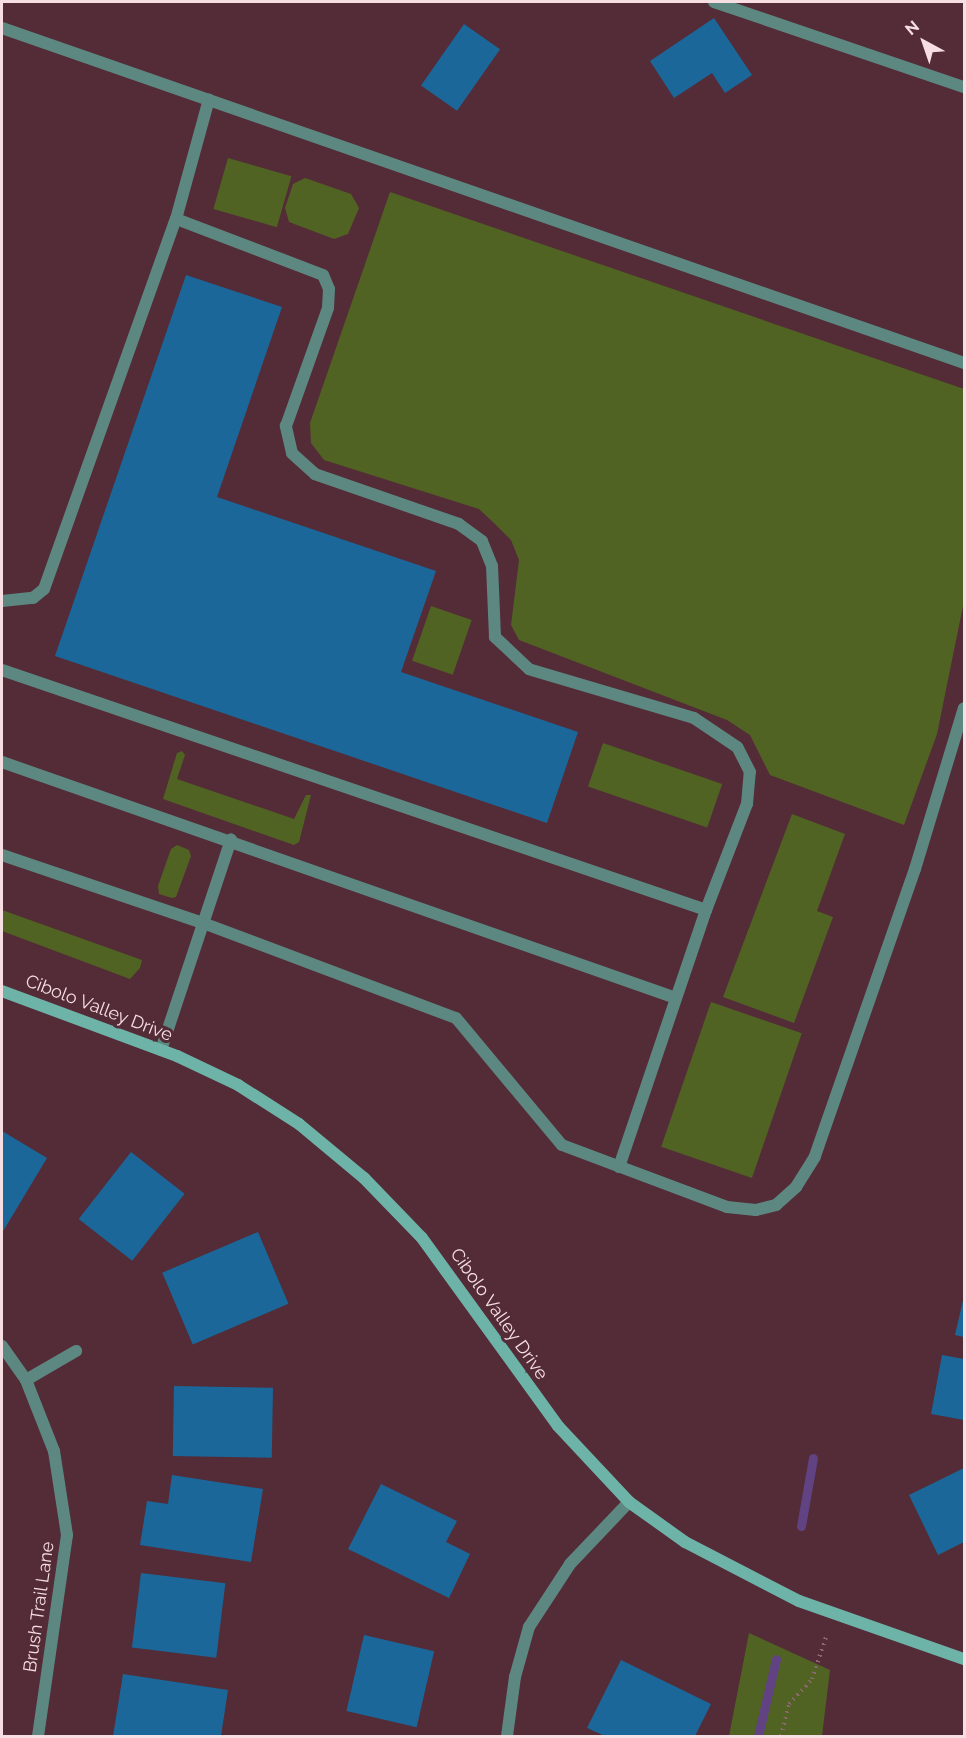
<!DOCTYPE html>
<html>
<head>
<meta charset="utf-8">
<style>
  body { margin:0 }
  #map { position:relative; width:966px; height:1738px; overflow:hidden; background:#532c37; font-family:Raleway,sans-serif }
  div>[style] { position:absolute }
  .green>* { inset:0; background:#516323; transform-origin:0 0 }
  .stream>* { height:9px; margin:-4.5px; padding:0 4.5px; transform-origin:4.5px; border-radius:4.5px; background:#614384 }
  .building>* { inset:0; background:#1c6799; transform-origin:0 0 }
  .path>* { height:4px; margin-top:-2px; transform-origin:0; background:repeating-linear-gradient(90deg,#8b6971 0 1.5px,transparent 0 6px) }
  .lane>* { height:12px; margin:-6px; padding:0 6px; transform-origin:6px; border-radius:6px; background:#5d8881 }
  .street>* { height:12px; margin:-6px; padding:0 6px; transform-origin:6px; border-radius:6px; background:#5d8881 }
  .secondary>* { height:12px; margin:-6px; padding:0 6px; transform-origin:6px; border-radius:6px; background:#6eb3a8 }
  span { translate:-50% -50%; white-space:nowrap; text-align:center; line-height:1.15; -webkit-text-stroke:6px #532c37; paint-order:stroke }
  .street-label { font-size:18px; color:#f7dee3 }
  .frame { position:absolute; inset:0; border:3px solid #f7dee3; pointer-events:none }
  .north { position:absolute; left:894px; top:12px; width:60px; height:60px; -webkit-text-stroke:4px #532c37; paint-order:stroke; rotate:320deg; font-size:16px; font-weight:700; line-height:24px; text-align:center; color:#f7dee3 }
  .north::after { content:''; display:block; margin:auto; width:21px; height:27px; background:#f7dee3; clip-path:polygon(50% 0,100% 100%,50% 72%,0 100%) }
</style>
</head>
<body>
<div id="map">
  <div class="green">
    <i style="left:228px;top:158px;width:66px;height:53px;rotate:16deg"></i>
    <i style="clip-path:polygon(305px 178px,351px 194px,359px 208px,348px 234px,334px 239px,289px 222px,285px 208px,293px 184px)"></i>
    <i style="clip-path:polygon(390px 192px,964px 389px,964px 601px,937px 734px,904px 825px,770px 775px,750px 735px,727px 720px,519px 640px,511px 625px,519px 560px,511px 540px,494px 523px,479px 509px,324px 460px,311px 443px,310px 423px)"></i>
    <i style="left:431px;top:606px;width:43px;height:58px;rotate:19deg"></i>
    <i style="left:603px;top:743px;width:126px;height:46px;rotate:19deg"></i>
    <i style="clip-path:polygon(182px 751px,185px 755px,177px 779px,294px 819px,306px 795px,311px 795px,299px 842px,294px 845px,163px 799px,177px 753px)"></i>
    <i style="clip-path:polygon(792px 814px,845px 834px,817px 911px,833px 917px,794px 1023px,723px 997px)"></i>
    <i style="clip-path:polygon(177px 845px,189px 850px,191px 856px,176px 897px,172px 898px,159px 894px,158px 886px,171px 849px)"></i>
    <i style="clip-path:polygon(2px 910px,142px 960px,140px 968px,130px 979px,2px 931px)"></i>
    <i style="left:711px;top:1002px;width:96px;height:153px;rotate:19deg"></i>
    <i style="clip-path:polygon(749px 1633px,830px 1670px,822px 1736px,729px 1736px)"></i>
  </div>
  <div class="stream">
    <i style="left:801px;top:1526px;width:69px;rotate:-80deg"></i>
    <i style="left:758px;top:1736px;width:79px;rotate:-76.8deg"></i>
  </div>
  <div class="building">
    <i style="clip-path:polygon(714px 18px,752px 75px,725px 93px,712px 73px,674px 98px,650px 61px)"></i>
    <i style="left:464px;top:24px;width:44px;height:75px;rotate:35deg"></i>
    <i style="clip-path:polygon(186px 275px,282px 307px,217px 497px,436px 571px,401px 672px,578px 732px,547px 823px,55px 656px)"></i>
    <i style="clip-path:polygon(2px 1131px,47px 1158px,2px 1233px)"></i>
    <i style="left:131px;top:1152px;width:68px;height:85px;rotate:38deg"></i>
    <i style="left:258px;top:1232px;width:78px;height:104px;rotate:67deg"></i>
    <i style="clip-path:polygon(964px 1296px,964px 1337px,955px 1335px)"></i>
    <i style="clip-path:polygon(942px 1355px,964px 1359px,964px 1420px,931px 1414px)"></i>
    <i style="left:174px;top:1386px;width:99px;height:70px;rotate:1deg"></i>
    <i style="clip-path:polygon(964px 1468px,964px 1542px,938px 1555px,909px 1495px)"></i>
    <i style="clip-path:polygon(172px 1475px,263px 1489px,251px 1562px,140px 1545px,147px 1501px,168px 1504px)"></i>
    <i style="clip-path:polygon(381px 1484px,457px 1521px,446px 1542px,470px 1554px,449px 1598px,348px 1549px)"></i>
    <i style="left:141px;top:1573px;width:85px;height:75px;rotate:7deg"></i>
    <i style="left:364px;top:1635px;width:72px;height:78px;rotate:13deg"></i>
    <i style="clip-path:polygon(621px 1660px,711px 1704px,695px 1736px,605px 1736px,587px 1728px)"></i>
    <i style="clip-path:polygon(123px 1674px,228px 1690px,221px 1736px,113px 1736px)"></i>
  </div>
  <div class="path">
    <i style="left:781px;top:1736px;width:33px;rotate:-76deg"></i>
    <i style="left:789px;top:1704px;width:34px;rotate:-47deg"></i>
    <i style="left:812px;top:1679px;width:47px;rotate:-71.6deg"></i>
  </div>
  <div class="lane">
    <i style="left:2px;top:28px;width:1019px;rotate:19.2deg"></i>
    <i style="left:2px;top:601px;width:31px;rotate:-6deg"></i>
    <i style="left:33px;top:598px;width:14px;rotate:-39deg"></i>
    <i style="left:44px;top:589px;width:393px;rotate:-70.4deg"></i>
    <i style="left:176px;top:219px;width:124px;rotate:-74.6deg"></i>
    <i style="left:2px;top:670px;width:744px;rotate:18.82deg"></i>
    <i style="left:706px;top:910px;width:114px;rotate:-68.9deg"></i>
    <i style="left:747px;top:804px;width:32px;rotate:-85deg"></i>
    <i style="left:750px;top:772px;width:28px;rotate:-117deg"></i>
    <i style="left:737px;top:747px;width:52px;rotate:-146deg"></i>
    <i style="left:694px;top:718px;width:172px;rotate:-163.5deg"></i>
    <i style="left:529px;top:669px;width:47px;rotate:-136.7deg"></i>
    <i style="left:495px;top:637px;width:71px;rotate:-92.4deg"></i>
    <i style="left:492px;top:566px;width:27px;rotate:-112deg"></i>
    <i style="left:482px;top:541px;width:29px;rotate:-144deg"></i>
    <i style="left:459px;top:524px;width:152px;rotate:-160.9deg"></i>
    <i style="left:315px;top:474px;width:31px;rotate:-138deg"></i>
    <i style="left:292px;top:453px;width:28px;rotate:-103deg"></i>
    <i style="left:286px;top:426px;width:125px;rotate:-70.4deg"></i>
    <i style="left:328px;top:308px;width:19px;rotate:-87deg"></i>
    <i style="left:329px;top:289px;width:15px;rotate:-113deg"></i>
    <i style="left:323px;top:275px;width:157px;rotate:-159.1deg"></i>
    <i style="left:2px;top:762px;width:714px;rotate:19.3deg"></i>
    <i style="left:2px;top:855px;width:212px;rotate:18.7deg"></i>
    <i style="left:203px;top:923px;width:270px;rotate:20.6deg"></i>
    <i style="left:456px;top:1018px;width:165px;rotate:50.2deg"></i>
    <i style="left:562px;top:1145px;width:176px;rotate:20.6deg"></i>
    <i style="left:727px;top:1207px;width:29px;rotate:6deg"></i>
    <i style="left:756px;top:1210px;width:21px;rotate:-14deg"></i>
    <i style="left:776px;top:1205px;width:27px;rotate:-42deg"></i>
    <i style="left:796px;top:1187px;width:36px;rotate:-58deg"></i>
    <i style="left:815px;top:1156px;width:304px;rotate:-70.8deg"></i>
    <i style="left:915px;top:869px;width:168px;rotate:-73.1deg"></i>
    <i style="left:161px;top:1050px;width:222px;rotate:-71.6deg"></i>
    <i style="left:619px;top:1167px;width:271px;rotate:-71.3deg"></i>
  </div>
  <div class="street">
    <i style="left:714px;top:2px;width:264px;rotate:18.8deg"></i>
    <i style="left:2px;top:1346px;width:42px;rotate:54.8deg"></i>
    <i style="left:26px;top:1380px;width:76px;rotate:68.5deg"></i>
    <i style="left:54px;top:1451px;width:85px;rotate:81.2deg"></i>
    <i style="left:67px;top:1535px;width:203px;rotate:98.2deg"></i>
    <i style="left:26px;top:1380px;width:58px;rotate:-30.1deg"></i>
    <i style="left:507px;top:1736px;width:60px;rotate:-82.3deg"></i>
    <i style="left:515px;top:1677px;width:52px;rotate:-74.4deg"></i>
    <i style="left:529px;top:1627px;width:75px;rotate:-56.9deg"></i>
    <i style="left:570px;top:1564px;width:86px;rotate:-46.4deg"></i>
  </div>
  <div class="secondary">
    <i style="left:2px;top:991px;width:187px;rotate:20.4deg"></i>
    <i style="left:177px;top:1056px;width:68px;rotate:25.4deg"></i>
    <i style="left:238px;top:1085px;width:72px;rotate:32.6deg"></i>
    <i style="left:299px;top:1124px;width:85px;rotate:39.7deg"></i>
    <i style="left:364px;top:1178px;width:83px;rotate:46deg"></i>
    <i style="left:422px;top:1238px;width:232px;rotate:54.1deg"></i>
    <i style="left:558px;top:1426px;width:104px;rotate:46.9deg"></i>
    <i style="left:629px;top:1502px;width:69px;rotate:35.5deg"></i>
    <i style="left:685px;top:1542px;width:128px;rotate:27.4deg"></i>
    <i style="left:799px;top:1601px;width:175px;rotate:19.4deg"></i>
  </div>
  <div class="street-label">
    <span style="left:99px;top:1008px;rotate:21deg">Cibolo Valley Drive</span>
    <span style="left:499px;top:1314px;rotate:55deg">Cibolo Valley Drive</span>
    <span style="left:39px;top:1607px;rotate:-82deg">Brush Trail Lane</span>
  </div>
  <div class="frame"></div>
  <div class="north">N</div>
</div>
</body>
</html>
